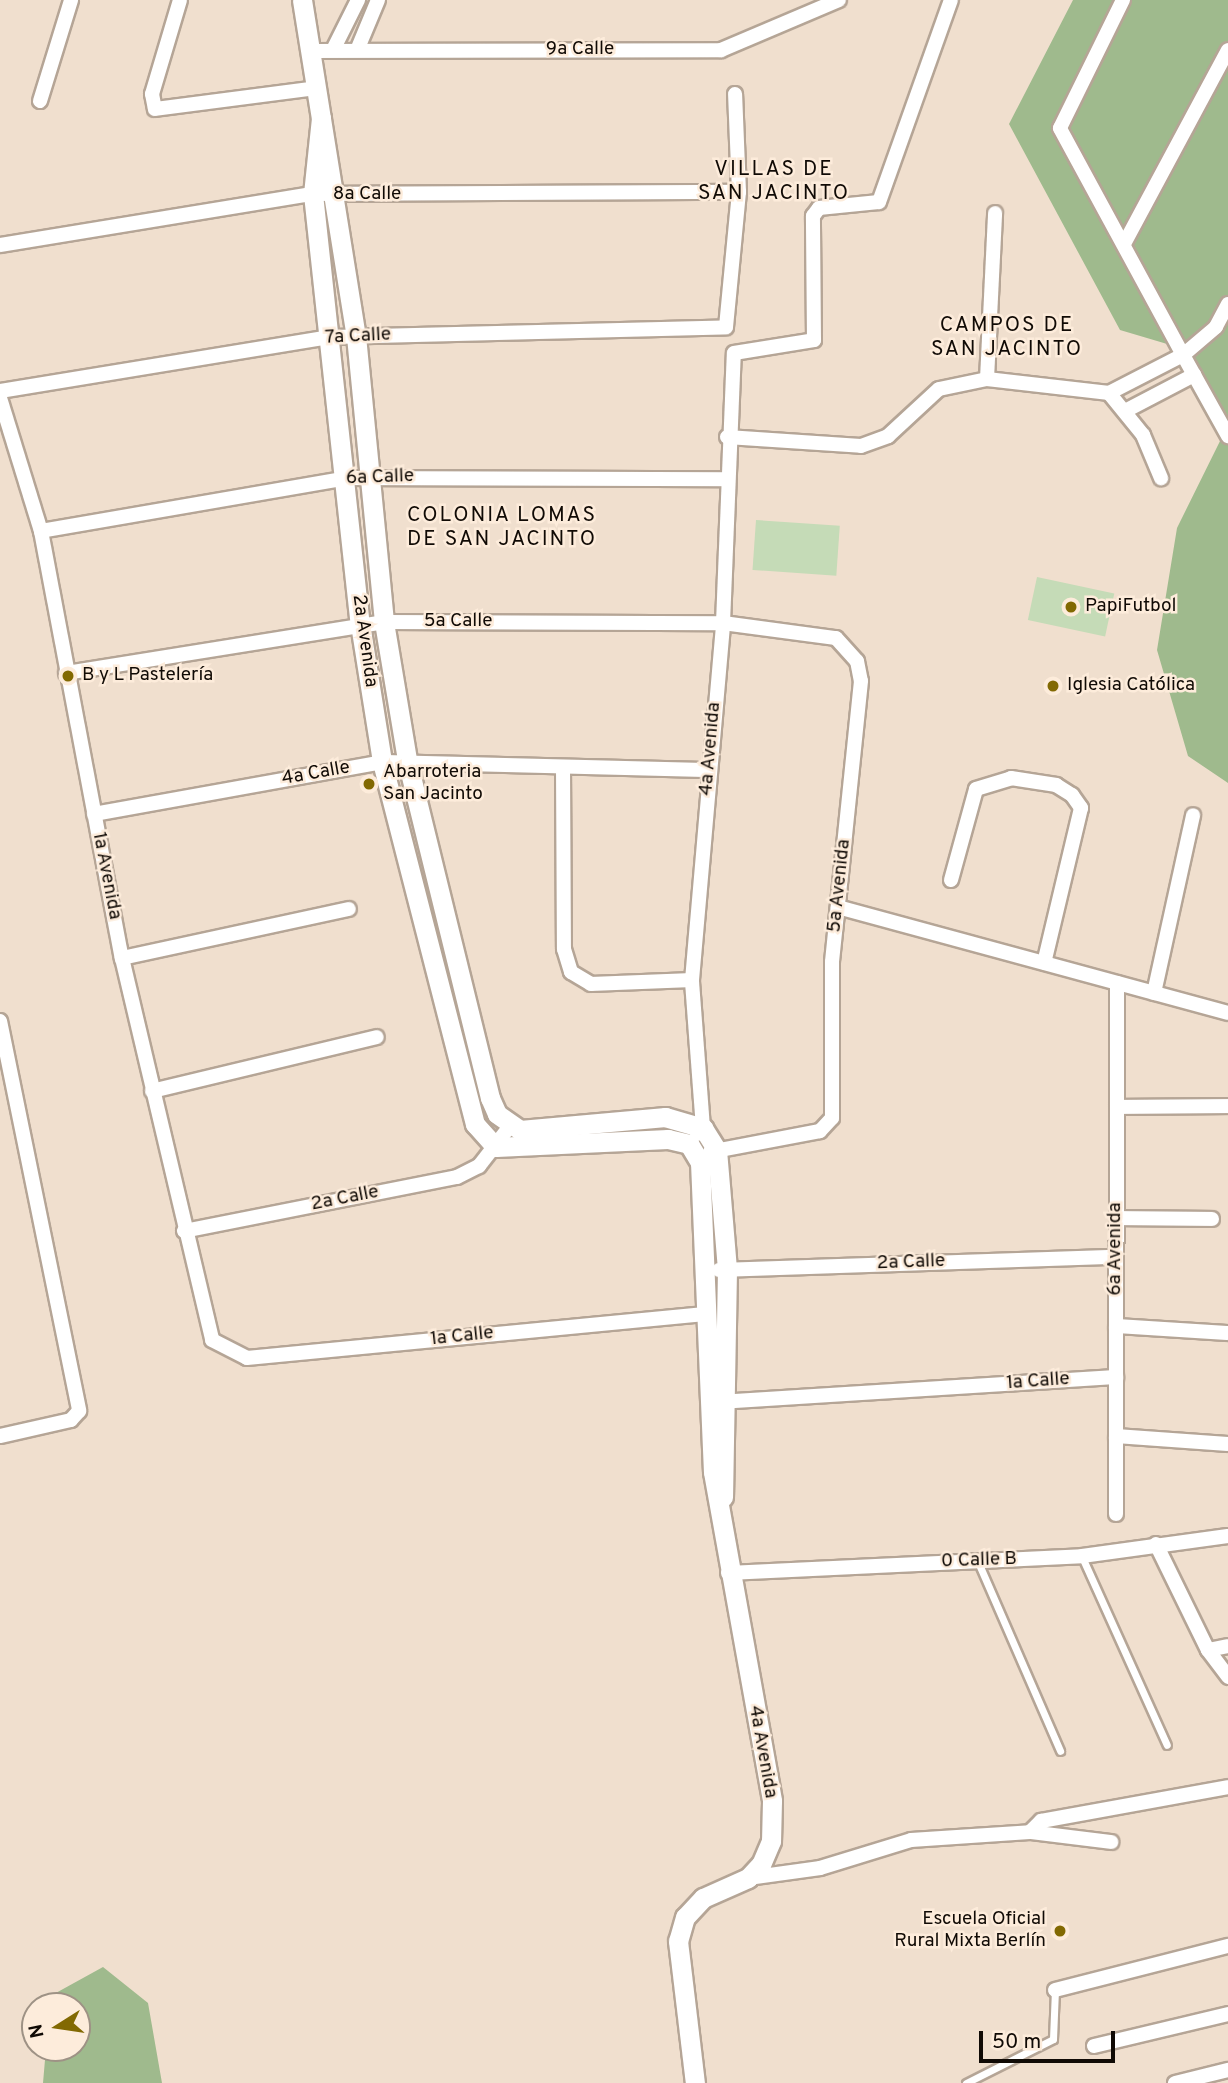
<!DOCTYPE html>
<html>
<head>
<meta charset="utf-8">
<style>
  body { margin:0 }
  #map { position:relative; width:1228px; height:2083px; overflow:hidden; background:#f0dfce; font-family:Overpass,sans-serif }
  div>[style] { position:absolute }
  .green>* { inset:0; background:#c5dbb7; transform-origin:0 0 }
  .forest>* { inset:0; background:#9fba8d }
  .roads { filter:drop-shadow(2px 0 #b5a596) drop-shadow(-2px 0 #b5a596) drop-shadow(0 2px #b5a596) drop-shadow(0 -2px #b5a596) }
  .lane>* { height:7px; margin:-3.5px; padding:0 3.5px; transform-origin:3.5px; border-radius:3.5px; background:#fff }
  .street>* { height:14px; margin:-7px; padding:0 7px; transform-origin:7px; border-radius:7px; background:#fff }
  .secondary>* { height:19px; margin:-9.5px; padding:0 9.5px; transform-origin:9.5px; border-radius:9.5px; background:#fff }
  .dots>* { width:19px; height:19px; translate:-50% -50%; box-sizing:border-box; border:4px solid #fdecdb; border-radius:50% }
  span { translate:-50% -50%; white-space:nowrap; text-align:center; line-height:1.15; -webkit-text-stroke:5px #fdecdb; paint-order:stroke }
  .street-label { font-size:19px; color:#100a05 }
  .poi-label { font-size:19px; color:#100a05 }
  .left { translate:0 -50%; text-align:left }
  .right { translate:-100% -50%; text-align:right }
  .neighbourhood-label { font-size:21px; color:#100a05; letter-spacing:2px }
  .north { position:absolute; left:21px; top:1992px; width:70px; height:70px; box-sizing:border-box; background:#fdecdb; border:2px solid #9e9285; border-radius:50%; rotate:258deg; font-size:19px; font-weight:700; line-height:28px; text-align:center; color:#100a05 }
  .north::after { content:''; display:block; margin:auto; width:24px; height:32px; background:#826902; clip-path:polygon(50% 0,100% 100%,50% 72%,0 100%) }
  .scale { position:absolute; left:979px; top:2031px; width:136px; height:32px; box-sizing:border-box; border:4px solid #100a05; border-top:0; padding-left:9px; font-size:21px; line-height:24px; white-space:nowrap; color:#100a05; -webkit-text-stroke:5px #fdecdb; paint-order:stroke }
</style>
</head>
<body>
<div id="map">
  <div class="green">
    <i style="left:756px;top:520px;width:84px;height:50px;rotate:4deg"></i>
    <i style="left:1037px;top:577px;width:79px;height:44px;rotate:12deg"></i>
  </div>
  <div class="forest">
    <i style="clip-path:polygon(1073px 0,1228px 0,1228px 783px,1188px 756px,1157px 650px,1177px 528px,1223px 435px,1184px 349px,1120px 330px,1009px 124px)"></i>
    <i style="clip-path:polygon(103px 1967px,148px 2003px,162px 2083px,43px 2083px,46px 2048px,77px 2048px,77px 2006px,52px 2006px,54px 1994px)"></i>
  </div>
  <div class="roads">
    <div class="lane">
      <i style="left:1082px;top:1557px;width:206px;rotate:65.7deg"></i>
      <i style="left:978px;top:1562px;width:206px;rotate:66.5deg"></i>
      <i style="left:966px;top:2083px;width:97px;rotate:-26.8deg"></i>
      <i style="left:1053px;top:2039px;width:49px;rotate:-87.7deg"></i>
    </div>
    <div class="street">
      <i style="left:180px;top:0;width:98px;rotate:106.6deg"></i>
      <i style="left:152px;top:94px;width:15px;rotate:79deg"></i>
      <i style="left:155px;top:109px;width:163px;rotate:-7.4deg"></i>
      <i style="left:334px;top:48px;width:54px;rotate:-63.4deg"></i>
      <i style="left:358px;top:48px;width:52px;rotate:-67.4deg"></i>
      <i style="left:312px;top:51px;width:409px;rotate:-0.1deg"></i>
      <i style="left:721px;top:50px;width:128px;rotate:-23deg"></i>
      <i style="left:40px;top:101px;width:106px;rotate:-72.9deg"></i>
      <i style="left:1124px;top:244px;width:220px;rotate:-61.8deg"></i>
      <i style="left:0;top:245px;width:317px;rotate:-9.3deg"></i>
      <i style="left:313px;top:194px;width:426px;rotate:-0.3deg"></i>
      <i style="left:1228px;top:304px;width:26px;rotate:118deg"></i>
      <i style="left:1216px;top:327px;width:43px;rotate:139.7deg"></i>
      <i style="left:1183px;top:355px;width:93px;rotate:60.9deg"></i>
      <i style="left:987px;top:379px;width:166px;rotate:-87.2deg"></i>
      <i style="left:0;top:391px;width:334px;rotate:-9.3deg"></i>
      <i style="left:330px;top:337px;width:396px;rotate:-1.4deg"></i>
      <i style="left:726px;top:327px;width:136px;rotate:-84.5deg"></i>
      <i style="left:739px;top:192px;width:98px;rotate:-92.3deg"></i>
      <i style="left:1109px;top:393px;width:83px;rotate:-27.2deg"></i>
      <i style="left:1183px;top:355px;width:258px;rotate:-118.5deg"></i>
      <i style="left:1060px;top:128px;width:143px;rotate:-63.8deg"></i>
      <i style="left:0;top:398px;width:139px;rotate:72.9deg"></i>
      <i style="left:41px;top:531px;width:435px;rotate:79.3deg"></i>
      <i style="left:122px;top:958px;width:392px;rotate:76.7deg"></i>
      <i style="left:212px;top:1340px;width:39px;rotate:27deg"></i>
      <i style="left:247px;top:1358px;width:460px;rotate:-5.5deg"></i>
      <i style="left:1127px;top:410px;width:76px;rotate:-27.6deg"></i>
      <i style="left:727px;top:437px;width:134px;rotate:3.8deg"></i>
      <i style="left:861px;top:446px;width:29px;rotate:-20deg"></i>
      <i style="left:888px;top:436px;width:69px;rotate:-42.7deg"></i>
      <i style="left:939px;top:389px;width:49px;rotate:-11.8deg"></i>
      <i style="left:987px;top:379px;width:123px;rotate:6.5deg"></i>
      <i style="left:1109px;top:393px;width:54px;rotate:51deg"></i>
      <i style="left:1143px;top:435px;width:47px;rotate:67.3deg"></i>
      <i style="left:41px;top:531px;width:311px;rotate:-9.8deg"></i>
      <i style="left:347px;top:478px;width:377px;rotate:0.2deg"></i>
      <i style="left:66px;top:673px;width:322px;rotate:-9.1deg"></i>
      <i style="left:384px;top:622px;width:339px;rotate:0.2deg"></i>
      <i style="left:723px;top:623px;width:114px;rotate:7.6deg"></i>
      <i style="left:836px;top:638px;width:31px;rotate:48deg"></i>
      <i style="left:857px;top:661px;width:20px;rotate:79deg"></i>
      <i style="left:861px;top:681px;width:282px;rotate:95.9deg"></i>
      <i style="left:832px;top:962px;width:156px;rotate:90deg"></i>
      <i style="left:832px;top:1118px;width:18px;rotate:133deg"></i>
      <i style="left:820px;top:1131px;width:112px;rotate:169.2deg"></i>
      <i style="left:563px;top:767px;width:182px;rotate:89.7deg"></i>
      <i style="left:564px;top:949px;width:24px;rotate:73deg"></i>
      <i style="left:571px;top:972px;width:23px;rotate:31deg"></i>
      <i style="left:591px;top:984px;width:101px;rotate:-2.3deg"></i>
      <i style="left:94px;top:814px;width:293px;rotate:-10.2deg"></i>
      <i style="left:382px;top:762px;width:326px;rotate:1.4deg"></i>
      <i style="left:951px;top:880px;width:94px;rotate:-74.6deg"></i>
      <i style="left:976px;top:789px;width:37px;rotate:-17deg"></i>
      <i style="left:1011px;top:778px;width:46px;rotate:8.8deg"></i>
      <i style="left:1056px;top:785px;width:19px;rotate:32deg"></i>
      <i style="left:1072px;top:795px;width:16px;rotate:55deg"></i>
      <i style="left:1081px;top:808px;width:159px;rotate:103.4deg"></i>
      <i style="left:838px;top:907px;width:404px;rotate:15.2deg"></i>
      <i style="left:122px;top:958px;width:232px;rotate:-12.2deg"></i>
      <i style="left:1154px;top:993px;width:182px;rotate:-77.6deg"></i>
      <i style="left:0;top:1021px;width:398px;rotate:78.5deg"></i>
      <i style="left:79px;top:1411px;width:12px;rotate:132deg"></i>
      <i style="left:71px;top:1420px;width:73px;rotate:167.3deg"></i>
      <i style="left:152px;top:1091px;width:231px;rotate:-13.5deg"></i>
      <i style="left:1117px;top:1107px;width:111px;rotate:-0.5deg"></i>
      <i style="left:697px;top:1134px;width:8px;rotate:-45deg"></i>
      <i style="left:703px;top:1128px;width:148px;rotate:-94.3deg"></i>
      <i style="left:692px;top:980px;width:358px;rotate:-85deg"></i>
      <i style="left:723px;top:623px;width:270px;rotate:-87.7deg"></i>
      <i style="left:734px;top:353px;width:81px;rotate:-9.2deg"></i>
      <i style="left:814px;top:340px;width:124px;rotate:-90.5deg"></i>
      <i style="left:813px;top:216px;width:10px;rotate:-53deg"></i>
      <i style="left:819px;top:208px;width:60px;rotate:-5.7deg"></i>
      <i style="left:879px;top:202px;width:214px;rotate:-70.4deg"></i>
      <i style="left:1117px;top:1218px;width:95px;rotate:0.6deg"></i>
      <i style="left:184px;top:1231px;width:278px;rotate:-11.2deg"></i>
      <i style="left:457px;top:1177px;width:25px;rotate:-27deg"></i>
      <i style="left:479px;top:1166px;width:51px;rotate:-52.2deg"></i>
      <i style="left:719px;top:1270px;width:397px;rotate:-1.9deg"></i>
      <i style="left:1116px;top:1326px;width:112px;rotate:3.6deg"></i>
      <i style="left:718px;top:1402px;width:399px;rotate:-3.6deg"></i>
      <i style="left:1116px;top:1436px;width:112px;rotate:4.1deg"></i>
      <i style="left:1116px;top:1514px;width:531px;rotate:-89.89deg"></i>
      <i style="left:1156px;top:1544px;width:118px;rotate:63.9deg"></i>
      <i style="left:1208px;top:1650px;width:34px;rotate:53deg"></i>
      <i style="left:728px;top:1573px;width:354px;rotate:-2.7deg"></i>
      <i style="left:1082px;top:1556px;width:147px;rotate:-7.8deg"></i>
      <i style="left:1208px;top:1650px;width:20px;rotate:-11deg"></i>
      <i style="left:1030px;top:1832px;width:82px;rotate:7deg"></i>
      <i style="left:748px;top:1878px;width:73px;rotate:-7.9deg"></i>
      <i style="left:820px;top:1868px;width:95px;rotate:-17.1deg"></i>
      <i style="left:911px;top:1840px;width:119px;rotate:-3.8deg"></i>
      <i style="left:1030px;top:1832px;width:16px;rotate:-45deg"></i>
      <i style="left:1041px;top:1821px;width:190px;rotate:-10.3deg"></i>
      <i style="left:1055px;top:1990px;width:179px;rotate:-14.3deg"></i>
      <i style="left:1094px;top:2046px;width:138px;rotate:-13.4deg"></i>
      <i style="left:1175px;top:2083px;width:55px;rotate:-13.8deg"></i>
    </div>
    <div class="secondary">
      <i style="left:302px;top:0;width:340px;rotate:80.9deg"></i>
      <i style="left:356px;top:336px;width:287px;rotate:84.4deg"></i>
      <i style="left:384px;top:622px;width:140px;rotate:80.5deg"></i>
      <i style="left:407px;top:760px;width:348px;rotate:76.2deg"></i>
      <i style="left:490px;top:1098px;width:17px;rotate:66deg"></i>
      <i style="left:497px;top:1114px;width:28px;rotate:35deg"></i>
      <i style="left:520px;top:1130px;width:146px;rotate:-5.1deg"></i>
      <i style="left:665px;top:1117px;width:40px;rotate:16deg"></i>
      <i style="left:703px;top:1128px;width:26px;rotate:58deg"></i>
      <i style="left:717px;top:1150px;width:119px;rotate:85.2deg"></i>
      <i style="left:727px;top:1269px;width:228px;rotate:91deg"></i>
      <i style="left:321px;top:118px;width:76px;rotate:96deg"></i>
      <i style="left:313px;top:194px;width:433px;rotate:83.8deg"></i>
      <i style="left:360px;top:624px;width:140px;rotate:80.9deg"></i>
      <i style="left:382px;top:762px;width:374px;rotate:75.6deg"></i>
      <i style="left:475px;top:1124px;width:31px;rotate:48deg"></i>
      <i style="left:496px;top:1147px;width:172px;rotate:-2.7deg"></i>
      <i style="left:668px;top:1139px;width:22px;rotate:13deg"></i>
      <i style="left:689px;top:1144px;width:21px;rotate:59deg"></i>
      <i style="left:700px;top:1162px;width:310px;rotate:87.6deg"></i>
      <i style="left:713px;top:1472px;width:334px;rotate:79.8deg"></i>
      <i style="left:772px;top:1801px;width:40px;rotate:91.4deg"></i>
      <i style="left:771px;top:1841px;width:25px;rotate:113deg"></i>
      <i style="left:761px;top:1864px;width:19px;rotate:133deg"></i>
      <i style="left:748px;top:1878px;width:49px;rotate:156deg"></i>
      <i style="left:703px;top:1898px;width:26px;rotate:133deg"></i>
      <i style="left:685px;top:1917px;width:25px;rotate:106deg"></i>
      <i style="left:678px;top:1941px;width:143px;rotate:83.2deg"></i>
    </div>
  </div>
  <div class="dots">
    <i style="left:1071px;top:607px;background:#826902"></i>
    <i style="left:68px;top:676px;background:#826902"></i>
    <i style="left:1053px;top:686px;background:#826902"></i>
    <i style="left:369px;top:784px;background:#826902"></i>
    <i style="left:1060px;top:1931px;background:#826902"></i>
  </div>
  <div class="street-label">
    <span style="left:580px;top:50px">9a Calle</span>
    <span style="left:367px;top:195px">8a Calle</span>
    <span style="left:358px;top:337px;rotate:-3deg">7a Calle</span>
    <span style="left:380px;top:478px;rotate:-2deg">6a Calle</span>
    <span style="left:458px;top:622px">5a Calle</span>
    <span style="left:364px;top:641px;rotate:82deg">2a Avenida</span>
    <span style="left:711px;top:749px;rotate:-85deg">4a Avenida</span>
    <span style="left:316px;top:774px;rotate:-10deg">4a Calle</span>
    <span style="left:106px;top:876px;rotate:79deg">1a Avenida</span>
    <span style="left:840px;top:886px;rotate:-84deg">5a Avenida</span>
    <span style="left:345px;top:1199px;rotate:-11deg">2a Calle</span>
    <span style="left:1116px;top:1249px;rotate:-90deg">6a Avenida</span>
    <span style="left:911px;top:1263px;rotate:-2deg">2a Calle</span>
    <span style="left:462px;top:1337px;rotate:-6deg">1a Calle</span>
    <span style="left:1038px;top:1382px;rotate:-4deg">1a Calle</span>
    <span style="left:979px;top:1561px;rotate:-2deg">0 Calle B</span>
    <span style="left:762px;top:1752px;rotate:80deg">4a Avenida</span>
  </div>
  <div class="poi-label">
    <span class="left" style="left:1085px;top:607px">PapiFutbol</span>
    <span class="left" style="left:82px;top:676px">B y L Pastelería</span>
    <span class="left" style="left:1067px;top:686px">Iglesia Católica</span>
    <span class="left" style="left:383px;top:784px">Abarroteria<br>San Jacinto</span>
    <span class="right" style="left:1046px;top:1931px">Escuela Oficial<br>Rural Mixta Berlín</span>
  </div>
  <div class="neighbourhood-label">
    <span style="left:774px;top:182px">VILLAS DE<br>SAN JACINTO</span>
    <span style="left:1007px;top:338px">CAMPOS DE<br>SAN JACINTO</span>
    <span style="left:502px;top:528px">COLONIA LOMAS<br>DE SAN JACINTO</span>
  </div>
  <div class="north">N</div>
  <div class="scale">50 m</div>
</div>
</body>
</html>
